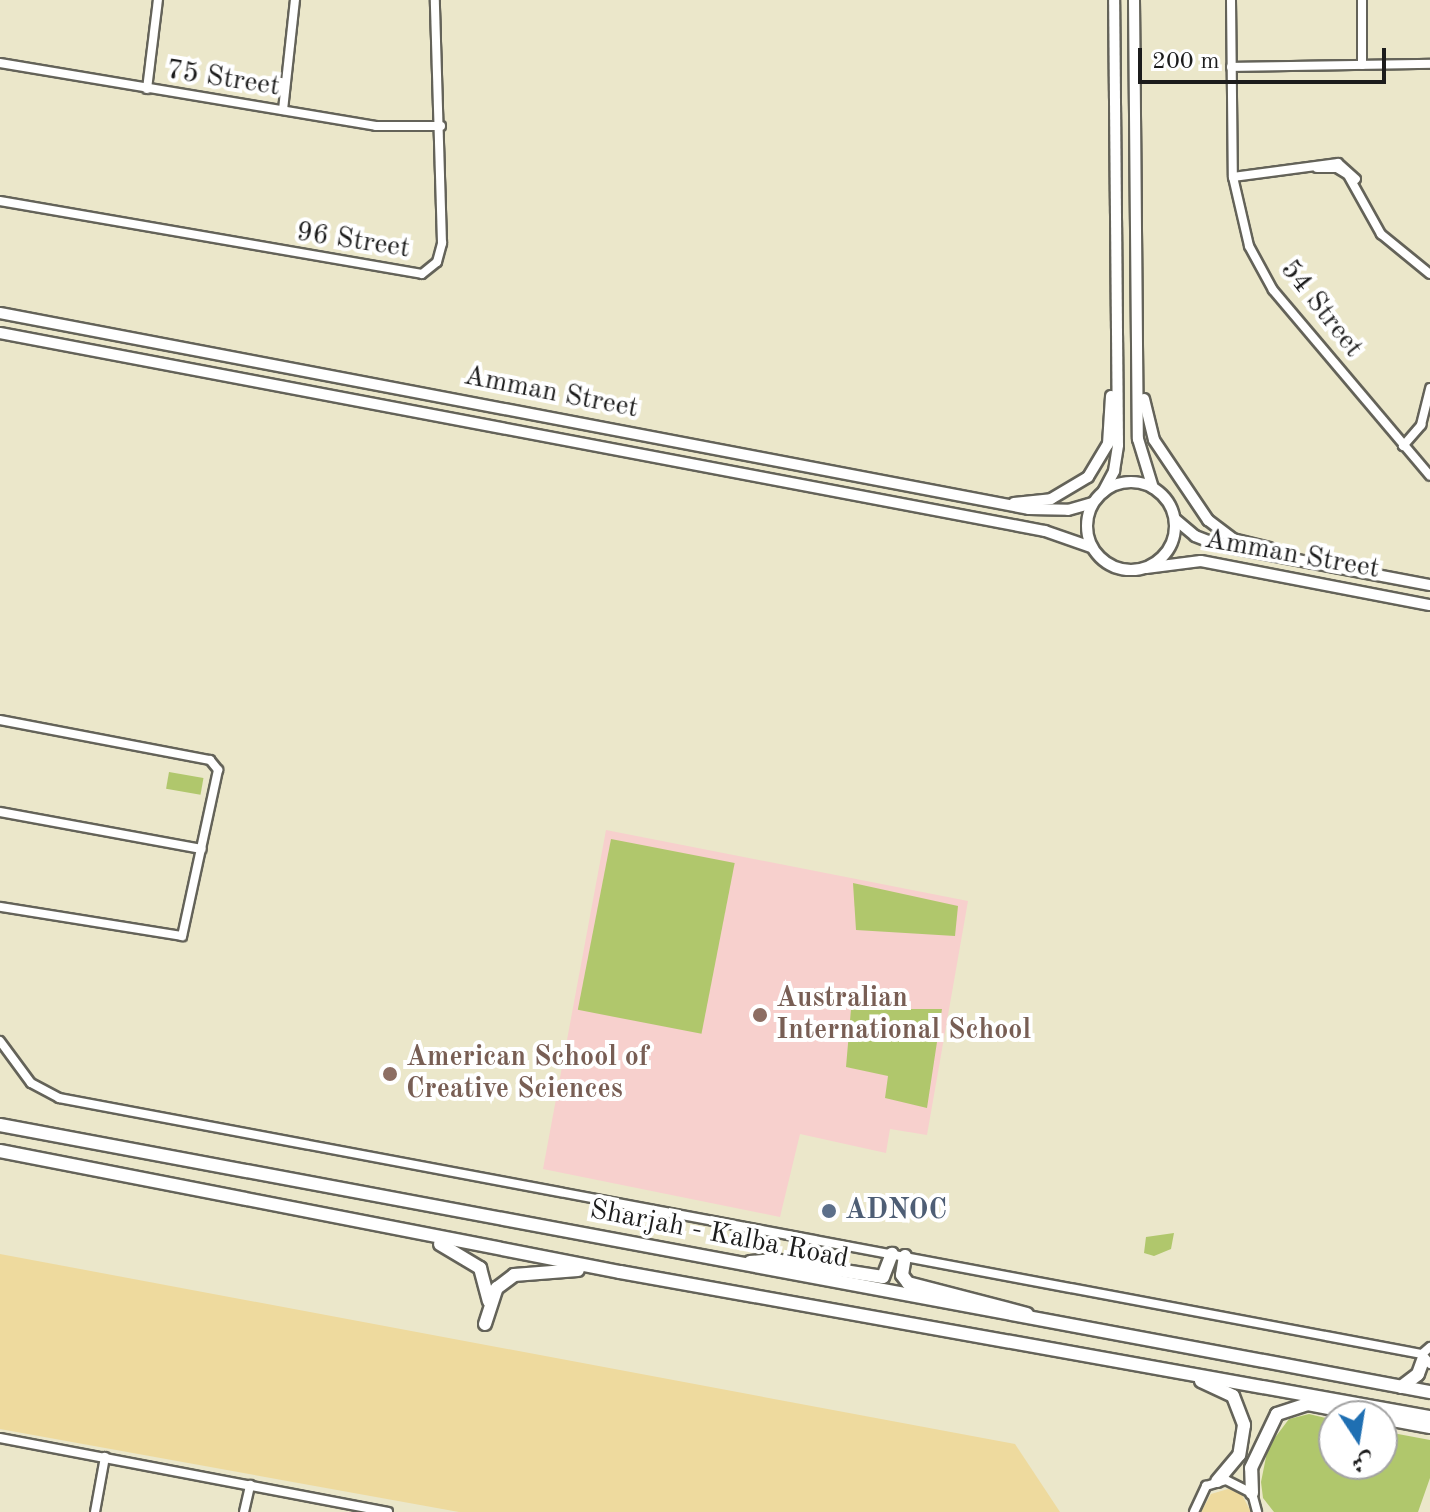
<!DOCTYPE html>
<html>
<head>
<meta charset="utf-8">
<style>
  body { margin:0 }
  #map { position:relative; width:1430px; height:1512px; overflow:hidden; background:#ebe7ca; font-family:"Old Standard TT",Amiri,serif }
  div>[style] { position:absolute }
  .built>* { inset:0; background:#f7d0cd }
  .green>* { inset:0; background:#b0c76c; transform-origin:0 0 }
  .sand>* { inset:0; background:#eeda9e }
  .roads { filter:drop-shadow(2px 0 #646359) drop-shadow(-2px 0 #646359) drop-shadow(0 2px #646359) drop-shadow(0 -2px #646359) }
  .minor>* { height:8px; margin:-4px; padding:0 4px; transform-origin:4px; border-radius:4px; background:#fff }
  .major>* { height:10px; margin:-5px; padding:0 5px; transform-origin:5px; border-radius:5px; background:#fff }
  .major>.ring { margin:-5px; padding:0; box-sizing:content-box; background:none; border:10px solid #fff; border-radius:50% }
  .highway>* { height:12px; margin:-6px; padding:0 6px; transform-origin:6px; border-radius:6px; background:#fff }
  .dots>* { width:22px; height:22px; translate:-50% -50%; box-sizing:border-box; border:4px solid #fff; border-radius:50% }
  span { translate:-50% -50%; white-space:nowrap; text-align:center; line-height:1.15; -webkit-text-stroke:8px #fff; paint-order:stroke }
  .street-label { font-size:28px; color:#1c1c1c }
  .education-label { font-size:28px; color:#785e54; font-weight:700 }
  .left { translate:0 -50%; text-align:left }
  .service-label { font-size:28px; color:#4e5e75; font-weight:700 }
  .north { position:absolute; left:1318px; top:1400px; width:80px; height:80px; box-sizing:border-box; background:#fff; border:2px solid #a4a4a4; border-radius:50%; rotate:168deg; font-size:22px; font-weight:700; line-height:32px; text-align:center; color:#1c1c1c }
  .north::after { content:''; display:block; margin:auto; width:28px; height:36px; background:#1f6fb2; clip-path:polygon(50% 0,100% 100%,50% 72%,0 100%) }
  .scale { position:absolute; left:1138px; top:48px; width:248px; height:36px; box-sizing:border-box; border:4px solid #1c1c1c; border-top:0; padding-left:10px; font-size:24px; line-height:28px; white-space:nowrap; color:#1c1c1c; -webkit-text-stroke:6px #fff; paint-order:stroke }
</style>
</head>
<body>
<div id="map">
  <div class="built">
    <i style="clip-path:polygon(606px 830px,968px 901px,927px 1135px,890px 1129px,886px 1153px,800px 1134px,780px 1217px,543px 1169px)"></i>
  </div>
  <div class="green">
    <i style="left:169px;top:772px;width:35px;height:17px;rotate:10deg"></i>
    <i style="left:611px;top:839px;width:126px;height:174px;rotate:11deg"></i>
    <i style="clip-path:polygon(853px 883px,958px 906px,955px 936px,856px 930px)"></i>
    <i style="clip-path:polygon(851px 1009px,942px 1009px,927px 1108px,885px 1098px,888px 1076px,846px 1067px)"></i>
    <i style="clip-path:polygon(1174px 1233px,1171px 1249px,1154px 1256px,1144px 1253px,1146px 1237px)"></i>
    <i style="clip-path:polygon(1309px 1414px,1334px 1420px,1334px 1464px,1382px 1464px,1382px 1431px,1430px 1440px,1430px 1478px,1418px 1512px,1274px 1512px,1263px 1498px,1261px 1482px,1268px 1447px,1289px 1419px)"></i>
  </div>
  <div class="sand">
    <i style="clip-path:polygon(0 1254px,1015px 1444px,1060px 1512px,459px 1512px,0 1429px)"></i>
    <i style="clip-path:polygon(1228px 1489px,1241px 1493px,1251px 1512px,1201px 1512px,1211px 1494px)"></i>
  </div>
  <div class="roads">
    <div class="minor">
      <i style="left:1231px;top:0;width:177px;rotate:89.4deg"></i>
      <i style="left:1233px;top:177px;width:71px;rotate:76.9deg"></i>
      <i style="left:1249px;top:246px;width:50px;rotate:61.4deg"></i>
      <i style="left:1273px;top:290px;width:243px;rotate:49.8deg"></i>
      <i style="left:1362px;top:0;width:65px;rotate:90deg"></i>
      <i style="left:0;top:63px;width:381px;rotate:9.5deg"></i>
      <i style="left:376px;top:126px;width:65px"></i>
      <i style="left:1231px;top:67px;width:199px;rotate:-0.9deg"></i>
      <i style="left:147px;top:89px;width:90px;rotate:-83deg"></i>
      <i style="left:283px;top:110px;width:111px;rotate:-83.8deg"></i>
      <i style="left:1317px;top:168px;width:20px"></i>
      <i style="left:1337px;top:168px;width:13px;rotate:32deg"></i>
      <i style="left:1348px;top:175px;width:68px;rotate:60.8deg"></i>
      <i style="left:1381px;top:234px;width:63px;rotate:39.2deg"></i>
      <i style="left:1233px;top:177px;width:106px;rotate:-7.6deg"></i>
      <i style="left:1338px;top:163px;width:24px;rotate:42deg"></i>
      <i style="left:0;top:201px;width:428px;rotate:9.8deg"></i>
      <i style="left:422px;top:274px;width:19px;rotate:-39deg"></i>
      <i style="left:437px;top:262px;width:20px;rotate:-75deg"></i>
      <i style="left:442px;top:243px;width:243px;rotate:-91.7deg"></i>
      <i style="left:1403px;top:446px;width:28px;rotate:-49deg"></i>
      <i style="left:1421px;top:425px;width:38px;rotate:-76deg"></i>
      <i style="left:0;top:720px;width:214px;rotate:10.8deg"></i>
      <i style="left:210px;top:760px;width:13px;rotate:51deg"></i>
      <i style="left:218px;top:770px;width:170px;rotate:102.2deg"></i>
      <i style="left:182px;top:936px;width:184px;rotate:-170.9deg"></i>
      <i style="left:0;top:812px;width:205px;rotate:10.4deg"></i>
      <i style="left:0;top:1041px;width:52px;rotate:53.6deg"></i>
      <i style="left:31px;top:1083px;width:32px;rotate:28deg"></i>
      <i style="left:59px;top:1098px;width:1387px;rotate:10.64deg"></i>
      <i style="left:1430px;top:1347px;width:11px;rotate:139deg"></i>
      <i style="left:1422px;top:1354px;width:13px;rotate:51deg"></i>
      <i style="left:0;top:1438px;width:395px;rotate:10.8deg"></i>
      <i style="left:95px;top:1512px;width:56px;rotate:-79.7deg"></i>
      <i style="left:244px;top:1512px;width:28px;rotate:-77deg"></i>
      <i style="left:1194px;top:1512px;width:29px;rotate:-65deg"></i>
      <i style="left:1206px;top:1486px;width:21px;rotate:-17deg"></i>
      <i style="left:1226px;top:1480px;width:29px;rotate:27deg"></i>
      <i style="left:1252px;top:1493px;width:20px;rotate:75deg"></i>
    </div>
    <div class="major">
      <i style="left:1134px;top:0;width:439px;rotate:89.5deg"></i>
      <i style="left:1138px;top:439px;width:51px;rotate:73deg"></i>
      <i style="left:0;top:313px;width:1048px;rotate:10.78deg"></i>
      <i style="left:1029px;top:509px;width:39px;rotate:1deg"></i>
      <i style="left:1068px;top:510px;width:26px;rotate:-16deg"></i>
      <i style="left:0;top:333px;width:1064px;rotate:10.73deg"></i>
      <i style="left:1045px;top:531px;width:49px;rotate:19.2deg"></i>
      <i style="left:1144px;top:399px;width:42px;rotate:76.3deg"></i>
      <i style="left:1154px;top:440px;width:97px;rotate:56deg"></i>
      <i style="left:1208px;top:520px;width:31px;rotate:37deg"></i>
      <i style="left:1233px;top:539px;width:37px;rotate:14deg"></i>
      <i class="ring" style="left:1087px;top:482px;width:78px;height:78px"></i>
      <i style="left:1103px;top:492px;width:24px;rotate:-62deg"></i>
      <i style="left:1114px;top:471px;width:26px;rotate:-81deg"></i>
      <i style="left:1118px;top:445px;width:445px;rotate:-90.5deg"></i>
      <i style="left:1014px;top:503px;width:37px;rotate:-6deg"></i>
      <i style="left:1051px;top:499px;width:43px;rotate:-30.7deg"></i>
      <i style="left:1088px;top:477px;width:39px;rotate:-59deg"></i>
      <i style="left:1108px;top:444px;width:48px;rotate:-86.4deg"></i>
      <i style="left:1175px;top:519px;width:26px;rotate:40deg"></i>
      <i style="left:1195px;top:536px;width:25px;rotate:21deg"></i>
      <i style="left:1218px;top:545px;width:216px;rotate:10.7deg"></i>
      <i style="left:1146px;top:568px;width:55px;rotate:-7.3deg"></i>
      <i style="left:1201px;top:561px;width:233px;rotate:10.9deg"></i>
    </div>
    <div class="highway">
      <i style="left:0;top:1125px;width:1455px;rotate:10.58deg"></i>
      <i style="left:0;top:1151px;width:632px;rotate:11.04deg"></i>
      <i style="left:620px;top:1272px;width:823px;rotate:10.15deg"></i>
      <i style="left:440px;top:1244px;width:47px;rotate:31deg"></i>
      <i style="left:480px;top:1268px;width:34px;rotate:75deg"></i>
      <i style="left:905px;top:1256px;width:19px;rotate:99deg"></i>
      <i style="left:902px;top:1275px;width:10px;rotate:53deg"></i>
      <i style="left:908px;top:1283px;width:123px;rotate:14.6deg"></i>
      <i style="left:750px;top:1262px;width:24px;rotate:-5deg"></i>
      <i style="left:774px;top:1260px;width:110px;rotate:8.9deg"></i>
      <i style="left:883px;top:1277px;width:25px;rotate:-69deg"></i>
      <i style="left:485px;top:1324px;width:38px;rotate:-72deg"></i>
      <i style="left:497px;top:1288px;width:21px;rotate:-37deg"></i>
      <i style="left:514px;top:1275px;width:64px;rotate:-4.5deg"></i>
      <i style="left:1201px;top:1381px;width:35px;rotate:25deg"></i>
      <i style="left:1233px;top:1396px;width:31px;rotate:69deg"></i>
      <i style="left:1244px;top:1425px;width:30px;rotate:99deg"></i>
      <i style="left:1239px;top:1455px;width:34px;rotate:130deg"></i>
      <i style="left:1401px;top:1387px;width:21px;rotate:-37deg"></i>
      <i style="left:1418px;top:1374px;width:15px;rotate:-70deg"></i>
      <i style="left:1382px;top:1418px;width:49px;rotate:10.6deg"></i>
      <i style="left:1252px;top:1493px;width:25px;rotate:-92deg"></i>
      <i style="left:1251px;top:1468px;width:60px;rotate:-64.3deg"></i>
      <i style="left:1277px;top:1414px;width:33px;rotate:-18deg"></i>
      <i style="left:1308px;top:1404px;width:63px;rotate:11deg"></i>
    </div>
  </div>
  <div class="dots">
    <i style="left:760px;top:1015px;background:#8d6e63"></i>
    <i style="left:390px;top:1074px;background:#8d6e63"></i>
    <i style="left:829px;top:1211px;background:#5c6f8a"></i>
  </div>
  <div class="street-label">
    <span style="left:223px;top:79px;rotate:9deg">75 Street</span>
    <span style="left:353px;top:241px;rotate:9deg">96 Street</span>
    <span style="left:1321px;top:309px;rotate:52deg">54 Street</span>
    <span style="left:551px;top:393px;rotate:11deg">Amman Street</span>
    <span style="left:1292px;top:555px;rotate:10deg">Amman Street</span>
    <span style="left:719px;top:1235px;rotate:11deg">Sharjah - Kalba Road</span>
  </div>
  <div class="education-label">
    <span class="left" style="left:776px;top:1015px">Australian<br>International School</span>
    <span class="left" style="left:406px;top:1074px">American School of<br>Creative Sciences</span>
  </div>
  <div class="service-label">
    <span class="left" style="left:845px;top:1211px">ADNOC</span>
  </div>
  <div class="north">ش</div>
  <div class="scale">200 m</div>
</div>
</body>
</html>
